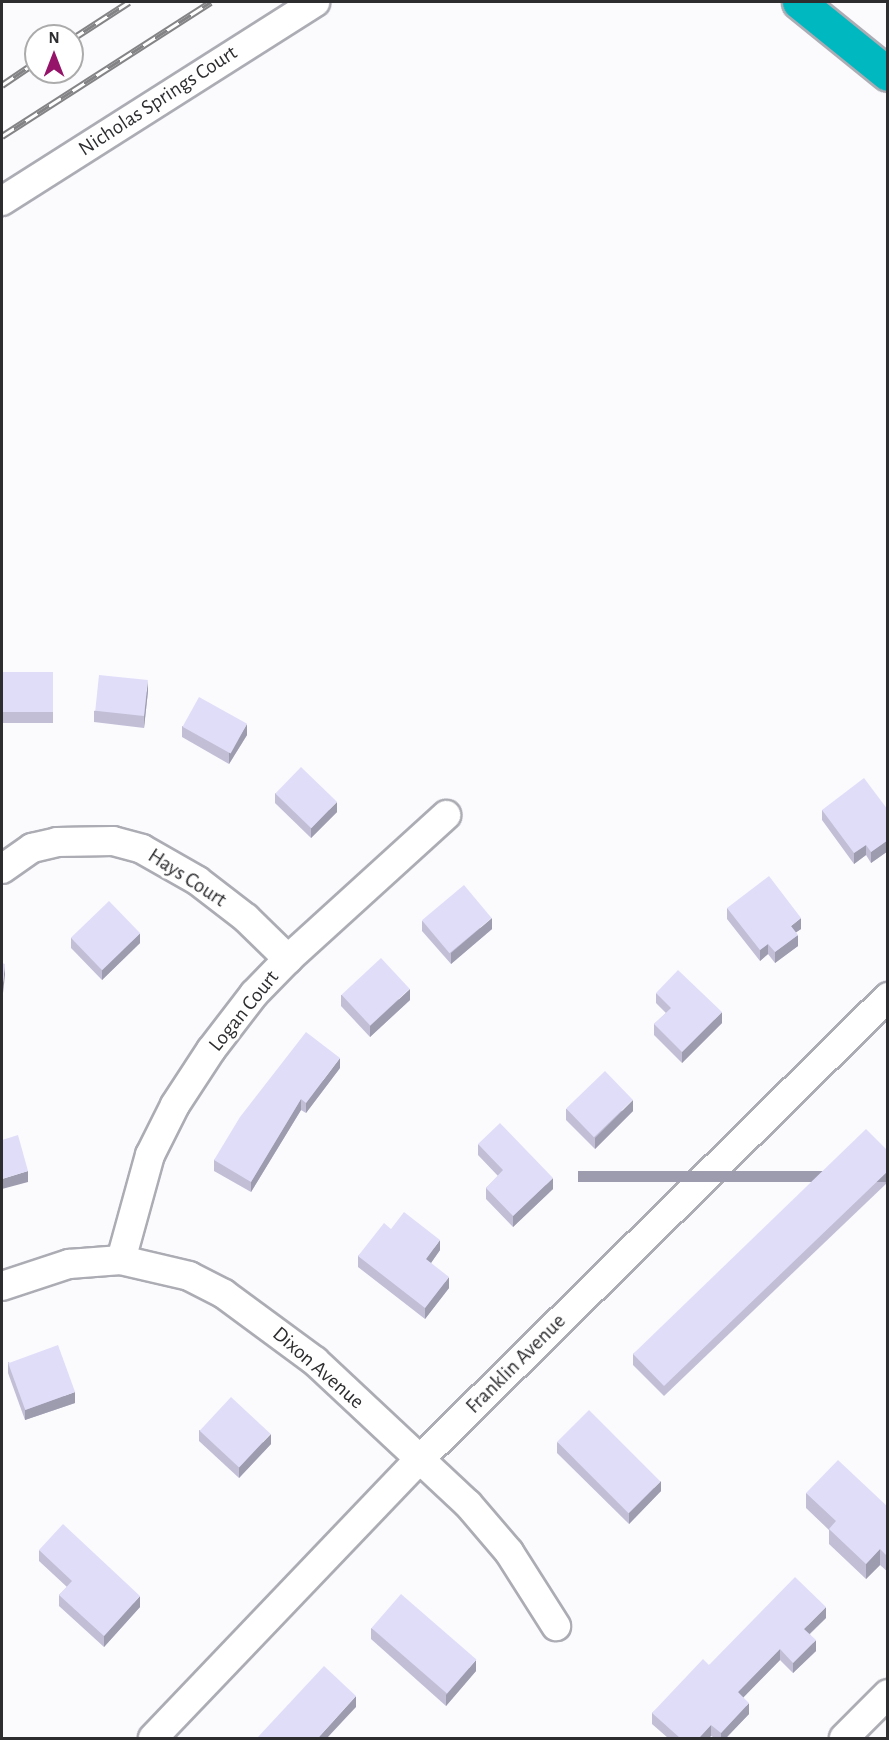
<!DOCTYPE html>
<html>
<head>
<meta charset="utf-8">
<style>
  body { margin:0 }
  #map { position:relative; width:889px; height:1740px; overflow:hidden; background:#fbfbfe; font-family:"Alegreya Sans",sans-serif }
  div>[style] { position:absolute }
  .roads { filter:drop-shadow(2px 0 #acacb4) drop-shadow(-2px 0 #acacb4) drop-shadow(0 2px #acacb4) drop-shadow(0 -2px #acacb4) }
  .street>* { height:28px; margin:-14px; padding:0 14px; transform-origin:14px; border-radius:14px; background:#fff }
  .highway>* { height:33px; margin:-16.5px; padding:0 16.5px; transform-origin:16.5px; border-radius:16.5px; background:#00b8c0 }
  .rail>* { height:7px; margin-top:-3.5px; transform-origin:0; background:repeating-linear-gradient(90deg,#fff 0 14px,#848487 0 28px); box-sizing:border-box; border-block:2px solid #848487 }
  .wall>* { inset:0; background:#c1bed6; transform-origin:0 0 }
  .shaded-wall>* { inset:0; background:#9d9bae; transform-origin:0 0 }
  .building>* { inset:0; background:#e0ddf9; transform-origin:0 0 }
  span { translate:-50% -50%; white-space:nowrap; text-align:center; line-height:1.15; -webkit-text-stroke:6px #fff; paint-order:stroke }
  .street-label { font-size:21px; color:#2d2d30 }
  .frame { position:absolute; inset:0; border:3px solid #2d2d30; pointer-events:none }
  .north { position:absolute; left:24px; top:24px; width:60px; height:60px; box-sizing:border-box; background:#fff; border:2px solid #ababac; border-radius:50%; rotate:0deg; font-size:16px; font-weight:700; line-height:24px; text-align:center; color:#2d2d30 }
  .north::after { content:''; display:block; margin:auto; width:21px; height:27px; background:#96136a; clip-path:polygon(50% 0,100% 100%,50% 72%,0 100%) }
</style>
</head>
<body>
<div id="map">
  <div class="roads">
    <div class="street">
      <i style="left:2px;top:201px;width:371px;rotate:-32.4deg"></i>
      <i style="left:2px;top:869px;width:37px;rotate:-35deg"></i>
      <i style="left:32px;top:848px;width:26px;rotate:-13deg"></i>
      <i style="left:57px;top:842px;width:56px;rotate:-1deg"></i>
      <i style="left:113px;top:841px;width:30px;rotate:15deg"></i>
      <i style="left:142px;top:849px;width:64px;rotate:29.7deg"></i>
      <i style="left:198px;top:881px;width:61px;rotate:37.6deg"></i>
      <i style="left:246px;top:918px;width:59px;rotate:44.3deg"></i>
      <i style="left:121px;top:1260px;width:109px;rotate:-74.6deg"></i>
      <i style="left:150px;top:1155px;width:56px;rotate:-63.4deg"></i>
      <i style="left:175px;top:1105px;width:66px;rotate:-56.8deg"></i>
      <i style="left:211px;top:1050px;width:71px;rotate:-52.5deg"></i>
      <i style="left:254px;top:994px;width:49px;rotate:-45.8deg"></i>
      <i style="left:288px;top:959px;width:214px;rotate:-42.3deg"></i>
      <i style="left:2px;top:1286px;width:71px;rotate:-18.2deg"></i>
      <i style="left:69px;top:1264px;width:52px;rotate:-4.4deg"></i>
      <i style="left:121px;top:1260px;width:70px;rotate:13.2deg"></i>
      <i style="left:189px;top:1276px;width:39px;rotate:27deg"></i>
      <i style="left:224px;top:1294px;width:113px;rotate:36.4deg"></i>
      <i style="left:315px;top:1361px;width:209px;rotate:43.1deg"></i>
      <i style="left:468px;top:1504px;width:63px;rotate:49.5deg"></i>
      <i style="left:509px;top:1552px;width:88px;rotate:57.6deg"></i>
      <i style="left:153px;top:1738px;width:385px;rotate:-46.3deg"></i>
      <i style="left:419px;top:1460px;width:659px;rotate:-44.63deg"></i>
      <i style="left:844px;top:1738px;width:62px;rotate:-45deg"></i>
    </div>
    <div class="highway">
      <i style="left:799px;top:2px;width:114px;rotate:39deg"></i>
    </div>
  </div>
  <div class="rail">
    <i style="left:72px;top:39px;width:68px;rotate:-33deg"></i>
    <i style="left:2px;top:85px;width:41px;rotate:-34.1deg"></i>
    <i style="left:2px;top:136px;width:248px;rotate:-32.7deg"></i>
  </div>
  <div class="wall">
    <i style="left:53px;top:672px;width:51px;height:51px;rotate:90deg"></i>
    <i style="clip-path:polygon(148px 691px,144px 728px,94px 722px,94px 711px)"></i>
    <i style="clip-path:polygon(182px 726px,247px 735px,229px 764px,182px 737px)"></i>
    <i style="clip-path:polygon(275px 793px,337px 812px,311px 838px,275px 803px)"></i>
    <i style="clip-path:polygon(822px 810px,888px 810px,888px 851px,871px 863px,866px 855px,854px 864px,822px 820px)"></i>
    <i style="clip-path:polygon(727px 908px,801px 929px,796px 932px,798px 946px,775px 963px,768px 954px,760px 961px,727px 919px)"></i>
    <i style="clip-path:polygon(422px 921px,492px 929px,451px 964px,422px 931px)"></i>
    <i style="clip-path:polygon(71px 938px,140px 943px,102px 980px,71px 948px)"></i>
    <i style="clip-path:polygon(656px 993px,722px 1023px,682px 1063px,654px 1035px,654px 1024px,666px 1013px,656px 1003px)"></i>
    <i style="clip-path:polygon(341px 995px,410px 1000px,370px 1037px,341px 1006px)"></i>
    <i style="clip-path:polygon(340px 1068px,306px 1113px,301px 1110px,251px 1192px,214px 1171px,214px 1160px)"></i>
    <i style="clip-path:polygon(566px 1109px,633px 1111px,595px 1149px,566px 1120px)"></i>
    <i style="clip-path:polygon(478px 1144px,553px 1189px,513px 1227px,486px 1199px,486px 1188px,498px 1176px,478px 1155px)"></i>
    <i style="clip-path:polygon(888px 1151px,888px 1182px,664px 1396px,633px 1365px,633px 1354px)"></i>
    <i style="clip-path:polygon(391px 1229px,440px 1250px,431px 1263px,449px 1288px,425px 1319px,358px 1267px,358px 1256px)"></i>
    <i style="clip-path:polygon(8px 1362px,75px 1403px,25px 1420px,8px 1373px)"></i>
    <i style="clip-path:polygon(199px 1430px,271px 1444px,239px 1478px,199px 1441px)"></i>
    <i style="clip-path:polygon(557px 1442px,661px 1491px,629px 1524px,557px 1453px)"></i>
    <i style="clip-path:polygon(806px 1493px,888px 1507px,888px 1572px,880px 1565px,866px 1579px,829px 1544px,829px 1530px,806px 1508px)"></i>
    <i style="clip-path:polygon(39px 1550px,140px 1607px,104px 1647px,59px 1606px,59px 1595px,67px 1587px,39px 1561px)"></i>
    <i style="clip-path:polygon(826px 1618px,810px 1634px,816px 1651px,793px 1673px,780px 1660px,743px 1697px,749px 1714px,726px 1738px,715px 1738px,711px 1736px,709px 1738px,668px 1738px,652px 1724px,652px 1713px,709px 1665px)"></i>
    <i style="clip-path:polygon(371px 1628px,476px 1671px,446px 1706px,371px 1639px)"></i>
  </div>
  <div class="shaded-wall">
    <i style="clip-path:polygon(148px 680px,148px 691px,144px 728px,144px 717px)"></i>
    <i style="clip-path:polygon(247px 724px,247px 735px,229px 764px,229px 753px)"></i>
    <i style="clip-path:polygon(337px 802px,337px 812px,311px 838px,311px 828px)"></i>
    <i style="clip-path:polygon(888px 840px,888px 851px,871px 863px,871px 852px)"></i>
    <i style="clip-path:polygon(866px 845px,866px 855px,854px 864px,854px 853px)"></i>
    <i style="clip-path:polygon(492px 918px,492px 929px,451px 964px,451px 953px)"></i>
    <i style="clip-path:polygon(801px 918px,801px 929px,791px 936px,791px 926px)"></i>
    <i style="clip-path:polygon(140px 933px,140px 943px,102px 980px,102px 969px)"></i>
    <i style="clip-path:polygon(798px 935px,798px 946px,775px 963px,775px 952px)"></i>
    <i style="clip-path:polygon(768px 944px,768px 954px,760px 961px,760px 950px)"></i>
    <i style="clip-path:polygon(5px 964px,5px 975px,2px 1002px,2px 992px)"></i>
    <i style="clip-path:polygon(410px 989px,410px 1000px,370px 1037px,370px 1026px)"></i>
    <i style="clip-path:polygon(722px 1012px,722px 1023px,682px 1063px,682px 1052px)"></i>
    <i style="clip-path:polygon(340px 1058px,340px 1068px,306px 1113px,306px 1103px)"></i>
    <i style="clip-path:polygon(301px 1099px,301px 1110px,251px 1192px,251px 1182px)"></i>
    <i style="clip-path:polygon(633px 1100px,633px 1111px,595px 1149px,595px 1138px)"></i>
    <i style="clip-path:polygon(28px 1171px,28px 1182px,2px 1189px,2px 1179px)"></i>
    <i style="left:888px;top:1171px;width:11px;height:310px;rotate:90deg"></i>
    <i style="clip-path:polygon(553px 1178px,553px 1189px,513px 1227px,513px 1216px)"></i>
    <i style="clip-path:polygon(440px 1240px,440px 1250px,426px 1270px,426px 1259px)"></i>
    <i style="clip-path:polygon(449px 1277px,449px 1288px,425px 1319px,425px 1308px)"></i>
    <i style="clip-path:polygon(75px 1392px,75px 1403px,25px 1420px,25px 1410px)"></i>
    <i style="clip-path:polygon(271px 1434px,271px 1444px,239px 1478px,239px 1467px)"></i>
    <i style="clip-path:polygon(661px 1481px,661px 1491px,629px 1524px,629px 1513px)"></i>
    <i style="clip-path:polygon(880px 1549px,880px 1565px,866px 1579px,866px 1564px)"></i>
    <i style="clip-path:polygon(140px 1596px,140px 1607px,104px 1647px,104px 1636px)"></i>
    <i style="clip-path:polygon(826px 1607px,826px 1618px,804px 1639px,804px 1629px)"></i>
    <i style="clip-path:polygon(816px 1640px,816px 1651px,793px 1673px,793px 1663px)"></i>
    <i style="clip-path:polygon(780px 1649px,780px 1660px,738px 1703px,738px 1692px)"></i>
    <i style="clip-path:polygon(476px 1660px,476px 1671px,446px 1706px,446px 1695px)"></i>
    <i style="clip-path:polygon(356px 1696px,356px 1707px,327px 1738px,318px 1738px)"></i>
    <i style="clip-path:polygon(749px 1703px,749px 1714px,726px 1738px,721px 1738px,721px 1733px)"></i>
    <i style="clip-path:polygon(711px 1725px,711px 1736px,709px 1738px,699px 1738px)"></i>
  </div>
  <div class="building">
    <i style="left:53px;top:672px;width:40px;height:51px;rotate:90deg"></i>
    <i style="left:99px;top:675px;width:49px;height:36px;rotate:6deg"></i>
    <i style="left:199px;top:697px;width:55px;height:34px;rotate:29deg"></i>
    <i style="left:301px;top:767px;width:50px;height:37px;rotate:44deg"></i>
    <i style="clip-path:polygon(864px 778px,888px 810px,888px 840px,871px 852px,866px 845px,854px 853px,822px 810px)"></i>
    <i style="clip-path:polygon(769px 876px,801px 918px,791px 926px,798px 935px,775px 952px,768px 944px,760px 950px,727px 908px)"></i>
    <i style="left:464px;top:885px;width:43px;height:55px;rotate:50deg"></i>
    <i style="left:109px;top:901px;width:45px;height:53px;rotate:46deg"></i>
    <i style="left:381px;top:958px;width:42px;height:54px;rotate:47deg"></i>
    <i style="clip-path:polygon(2px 963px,5px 964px,2px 992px)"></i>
    <i style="clip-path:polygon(678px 970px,722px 1012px,682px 1052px,654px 1024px,671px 1008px,656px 993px)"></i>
    <i style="clip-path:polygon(306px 1032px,340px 1058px,306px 1103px,301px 1099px,251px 1182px,214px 1160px,240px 1117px)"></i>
    <i style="left:605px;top:1071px;width:40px;height:54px;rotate:46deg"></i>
    <i style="clip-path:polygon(500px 1123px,553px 1178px,513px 1216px,486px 1188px,503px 1170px,478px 1144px)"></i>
    <i style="clip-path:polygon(866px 1129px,888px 1151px,888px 1171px,664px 1386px,633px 1354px)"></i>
    <i style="clip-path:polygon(18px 1135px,28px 1171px,2px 1179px,2px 1140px)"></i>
    <i style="clip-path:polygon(404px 1212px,440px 1240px,426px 1259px,449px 1277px,425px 1308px,358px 1256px,384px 1223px,391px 1229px)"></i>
    <i style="left:58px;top:1345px;width:50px;height:53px;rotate:70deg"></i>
    <i style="left:231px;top:1397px;width:54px;height:46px;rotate:43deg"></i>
    <i style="left:589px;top:1410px;width:101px;height:45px;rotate:45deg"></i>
    <i style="clip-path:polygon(838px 1460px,888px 1507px,888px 1557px,880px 1549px,866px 1564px,829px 1529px,836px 1521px,806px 1493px)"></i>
    <i style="clip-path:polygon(63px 1524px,140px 1596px,104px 1636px,59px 1595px,72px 1581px,39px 1550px)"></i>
    <i style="clip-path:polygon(795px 1577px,826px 1607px,804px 1629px,816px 1640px,793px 1663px,780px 1649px,738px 1692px,749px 1703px,721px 1733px,711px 1725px,699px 1738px,680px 1738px,652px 1713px,703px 1659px,709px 1665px)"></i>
    <i style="left:401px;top:1594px;width:100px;height:45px;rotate:41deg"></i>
    <i style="clip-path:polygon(324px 1666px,356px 1696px,318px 1738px,257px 1738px)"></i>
  </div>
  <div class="street-label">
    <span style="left:158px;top:101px;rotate:-33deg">Nicholas Springs Court</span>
    <span style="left:187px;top:878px;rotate:33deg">Hays Court</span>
    <span style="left:244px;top:1011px;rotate:-51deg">Logan Court</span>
    <span style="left:516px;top:1364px;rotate:-45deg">Franklin Avenue</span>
    <span style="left:318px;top:1368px;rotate:41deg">Dixon Avenue</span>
  </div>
  <div class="frame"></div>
  <div class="north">N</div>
</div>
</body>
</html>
